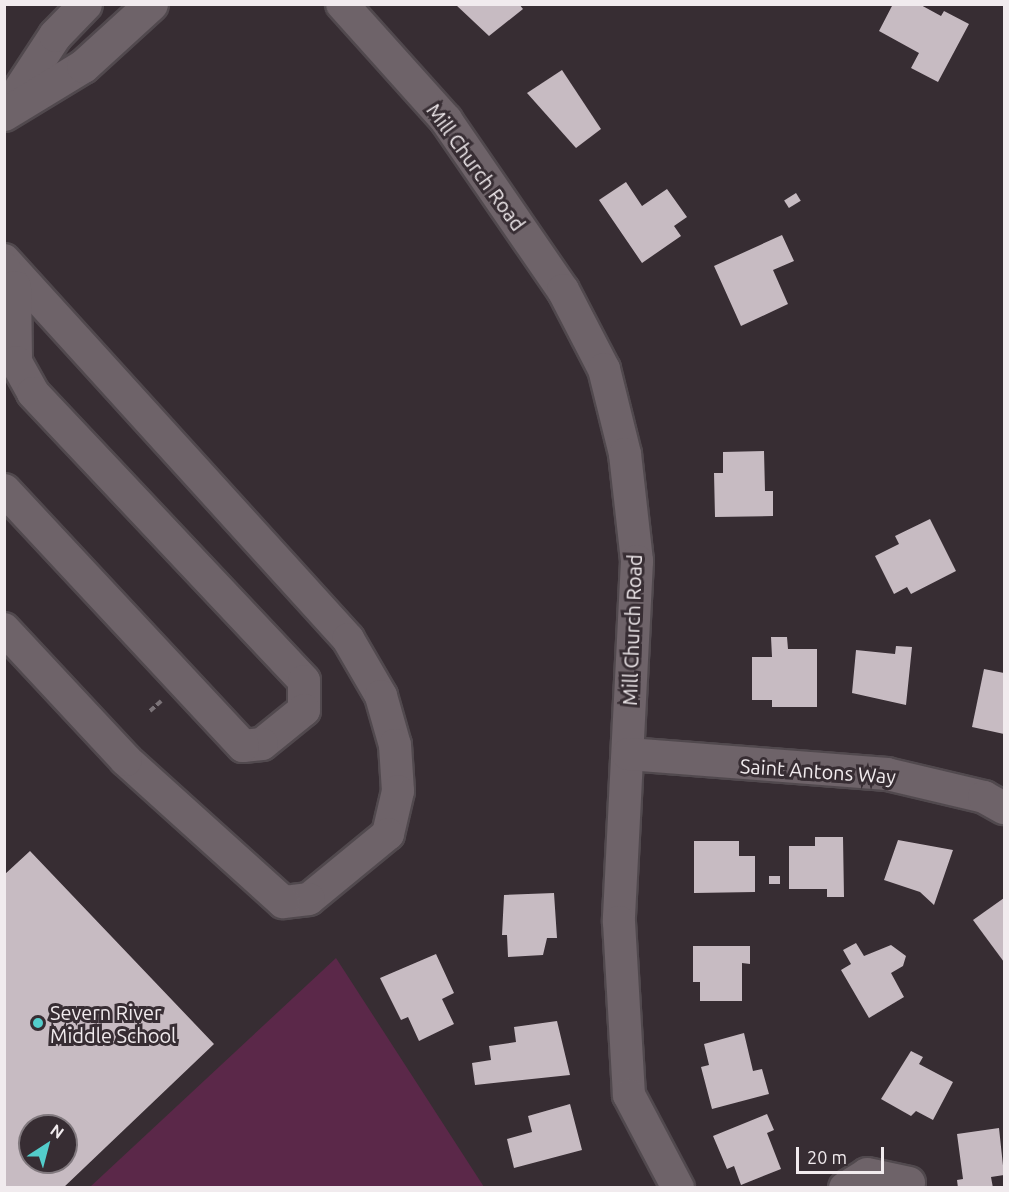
<!DOCTYPE html>
<html>
<head>
<meta charset="utf-8">
<style>
  body { margin:0 }
  #map { position:relative; width:1009px; height:1192px; overflow:hidden; background:#372d33; font-family:Ubuntu,sans-serif }
  div>[style] { position:absolute }
  .green>* { inset:0; background:#5b2849 }
  .building>* { inset:0; background:#c7bbc2; transform-origin:0 0 }
  .path>* { height:4px; margin-top:-2px; transform-origin:0; background:repeating-linear-gradient(90deg,#7b7378 0 6px,transparent 0 9px) }
  .roads { filter:drop-shadow(2px 0 #51494e) drop-shadow(-2px 0 #51494e) drop-shadow(0 2px #51494e) drop-shadow(0 -2px #51494e) }
  .street>* { height:32px; margin:-16px; padding:0 16px; transform-origin:16px; border-radius:16px; background:#6e6369 }
  .secondary>* { height:33px; margin:-16.5px; padding:0 16.5px; transform-origin:16.5px; border-radius:16.5px; background:#6e6369 }
  .dots>* { width:16px; height:16px; translate:-50% -50%; box-sizing:border-box; border:3px solid #372d33; border-radius:50% }
  span { translate:-50% -50%; white-space:nowrap; text-align:center; line-height:1.15; -webkit-text-stroke:6px #372d33; paint-order:stroke }
  .street-label { font-size:20px; color:#f1ebee }
  .poi-label { font-size:20px; color:#f1ebee }
  .left { translate:0 -50%; text-align:left }
  .frame { position:absolute; inset:0; border:6px solid #f1ebee; pointer-events:none }
  .north { position:absolute; left:18px; top:1114px; width:60px; height:60px; box-sizing:border-box; background:#372d33; border:2px solid #81797e; border-radius:50%; rotate:36deg; font-size:16px; font-weight:700; line-height:24px; text-align:center; color:#f1ebee }
  .north::after { content:''; display:block; margin:auto; width:21px; height:27px; background:#53cdcb; clip-path:polygon(50% 0,100% 100%,50% 72%,0 100%) }
  .scale { position:absolute; left:796px; top:1147px; width:88px; height:27px; box-sizing:border-box; border:3px solid #f1ebee; border-top:0; padding-left:8px; font-size:18px; line-height:21px; white-space:nowrap; color:#f1ebee; -webkit-text-stroke:4px #372d33; paint-order:stroke }
</style>
</head>
<body>
<div id="map">
  <div class="green">
    <i style="clip-path:polygon(336px 958px,484px 1187px,90px 1187px)"></i>
  </div>
  <div class="building">
    <i style="clip-path:polygon(455px 4px,519px 4px,523px 9px,489px 36px)"></i>
    <i style="clip-path:polygon(893px 4px,919px 4px,941px 16px,944px 11px,969px 24px,938px 82px,911px 68px,919px 53px,879px 31px)"></i>
    <i style="clip-path:polygon(562px 70px,601px 129px,576px 148px,527px 93px)"></i>
    <i style="clip-path:polygon(626px 182px,642px 206px,667px 189px,687px 217px,674px 226px,681px 236px,642px 263px,599px 200px)"></i>
    <i style="left:796px;top:193px;width:9px;height:14px;rotate:58deg"></i>
    <i style="clip-path:polygon(782px 235px,794px 261px,773px 270px,788px 304px,741px 326px,714px 266px)"></i>
    <i style="clip-path:polygon(764px 451px,765px 491px,773px 491px,773px 516px,715px 517px,714px 473px,723px 473px,723px 452px)"></i>
    <i style="clip-path:polygon(930px 519px,956px 571px,911px 594px,907px 587px,894px 594px,875px 556px,899px 544px,895px 536px)"></i>
    <i style="clip-path:polygon(771px 637px,787px 637px,788px 649px,817px 649px,817px 707px,772px 707px,772px 700px,752px 700px,752px 657px,772px 657px)"></i>
    <i style="clip-path:polygon(896px 646px,912px 647px,906px 705px,852px 693px,856px 650px,895px 654px)"></i>
    <i style="clip-path:polygon(984px 669px,1004px 673px,1004px 734px,972px 727px)"></i>
    <i style="clip-path:polygon(815px 837px,843px 837px,844px 897px,827px 897px,827px 889px,789px 889px,789px 846px,815px 846px)"></i>
    <i style="clip-path:polygon(898px 840px,953px 850px,934px 905px,920px 892px,884px 880px)"></i>
    <i style="clip-path:polygon(694px 841px,739px 841px,739px 856px,755px 856px,755px 892px,694px 893px)"></i>
    <i style="clip-path:polygon(evenodd,30px 851px,214px 1044px,63px 1188px,4px 1188px,4px 875px,30px 851px,30px 1126px,66px 1126px,66px 1162px,30px 1162px,30px 1126px)"></i>
    <i style="left:780px;top:876px;width:8px;height:11px;rotate:90deg"></i>
    <i style="clip-path:polygon(554px 893px,557px 938px,547px 938px,543px 955px,508px 957px,507px 935px,502px 935px,504px 895px)"></i>
    <i style="clip-path:polygon(1004px 898px,1004px 962px,973px 920px)"></i>
    <i style="clip-path:polygon(856px 943px,864px 956px,891px 945px,906px 956px,903px 966px,891px 973px,904px 997px,869px 1018px,841px 970px,851px 964px,843px 950px)"></i>
    <i style="clip-path:polygon(693px 946px,750px 946px,750px 964px,742px 963px,742px 1001px,700px 1001px,700px 982px,693px 982px)"></i>
    <i style="clip-path:polygon(436px 954px,454px 993px,442px 999px,454px 1024px,419px 1041px,408px 1017px,401px 1020px,380px 978px)"></i>
    <i style="clip-path:polygon(557px 1021px,570px 1075px,475px 1085px,472px 1063px,491px 1060px,489px 1046px,516px 1042px,514px 1027px)"></i>
    <i style="clip-path:polygon(744px 1033px,753px 1071px,762px 1069px,769px 1094px,712px 1109px,701px 1067px,709px 1065px,704px 1044px)"></i>
    <i style="clip-path:polygon(911px 1051px,923px 1057px,919px 1064px,953px 1082px,933px 1120px,916px 1111px,911px 1116px,881px 1099px)"></i>
    <i style="clip-path:polygon(570px 1104px,582px 1150px,514px 1168px,507px 1139px,532px 1132px,528px 1116px)"></i>
    <i style="clip-path:polygon(767px 1114px,774px 1130px,767px 1133px,781px 1169px,741px 1185px,734px 1166px,727px 1169px,713px 1136px)"></i>
    <i style="clip-path:polygon(999px 1128px,1004px 1175px,991px 1177px,993px 1188px,958px 1188px,957px 1180px,963px 1179px,957px 1134px)"></i>
  </div>
  <div class="path">
    <i style="left:150px;top:711px;width:15px;rotate:-42deg"></i>
  </div>
  <div class="roads">
    <div class="street">
      <i style="left:342px;top:4px;width:156px;rotate:48.1deg"></i>
      <i style="left:446px;top:120px;width:206px;rotate:55.5deg"></i>
      <i style="left:563px;top:290px;width:89px;rotate:62.6deg"></i>
      <i style="left:604px;top:369px;width:88px;rotate:76.1deg"></i>
      <i style="left:625px;top:454px;width:108px;rotate:83.6deg"></i>
      <i style="left:637px;top:561px;width:361px;rotate:92.9deg"></i>
      <i style="left:619px;top:922px;width:173px;rotate:86.7deg"></i>
      <i style="left:629px;top:1095px;width:105px;rotate:62.2deg"></i>
      <i style="left:4px;top:260px;width:512px;rotate:47.77deg"></i>
      <i style="left:348px;top:639px;width:66px;rotate:59.9deg"></i>
      <i style="left:381px;top:696px;width:51px;rotate:74.1deg"></i>
      <i style="left:395px;top:745px;width:46px;rotate:86.3deg"></i>
      <i style="left:398px;top:791px;width:44px;rotate:103.1deg"></i>
      <i style="left:388px;top:834px;width:102px;rotate:140.6deg"></i>
      <i style="left:309px;top:899px;width:26px;rotate:173deg"></i>
      <i style="left:283px;top:902px;width:212px;rotate:-137.9deg"></i>
      <i style="left:126px;top:760px;width:179px;rotate:-133deg"></i>
      <i style="left:4px;top:268px;width:22px;rotate:60deg"></i>
      <i style="left:15px;top:287px;width:75px;rotate:89.2deg"></i>
      <i style="left:16px;top:362px;width:35px;rotate:61deg"></i>
      <i style="left:33px;top:393px;width:395px;rotate:46.7deg"></i>
      <i style="left:304px;top:681px;width:29px;rotate:90deg"></i>
      <i style="left:304px;top:710px;width:54px;rotate:141deg"></i>
      <i style="left:262px;top:744px;width:19px;rotate:174deg"></i>
      <i style="left:243px;top:746px;width:350px;rotate:-133deg"></i>
      <i style="left:628px;top:754px;width:260px;rotate:4.4deg"></i>
      <i style="left:887px;top:774px;width:100px;rotate:13.3deg"></i>
      <i style="left:984px;top:797px;width:23px;rotate:29deg"></i>
      <i style="left:845px;top:1188px;width:26px;rotate:-32deg"></i>
      <i style="left:867px;top:1174px;width:43px;rotate:12.1deg"></i>
    </div>
    <div class="secondary">
      <i style="left:7px;top:108px;width:87px;rotate:-56.7deg"></i>
      <i style="left:55px;top:35px;width:43px;rotate:-45.9deg"></i>
      <i style="left:4px;top:114px;width:92px;rotate:-31.3deg"></i>
      <i style="left:83px;top:66px;width:92px;rotate:-42.4deg"></i>
    </div>
  </div>
  <div class="dots">
    <i style="left:38px;top:1023px;background:#53cdcb"></i>
  </div>
  <div class="street-label">
    <span style="left:476px;top:167px;rotate:54deg">Mill Church Road</span>
    <span style="left:632px;top:630px;rotate:-88deg">Mill Church Road</span>
    <span style="left:818px;top:771px;rotate:4deg">Saint Antons Way</span>
  </div>
  <div class="poi-label">
    <span class="left" style="left:50px;top:1024px">Severn River<br>Middle School</span>
  </div>
  <div class="frame"></div>
  <div class="north">N</div>
  <div class="scale">20 m</div>
</div>
</body>
</html>
